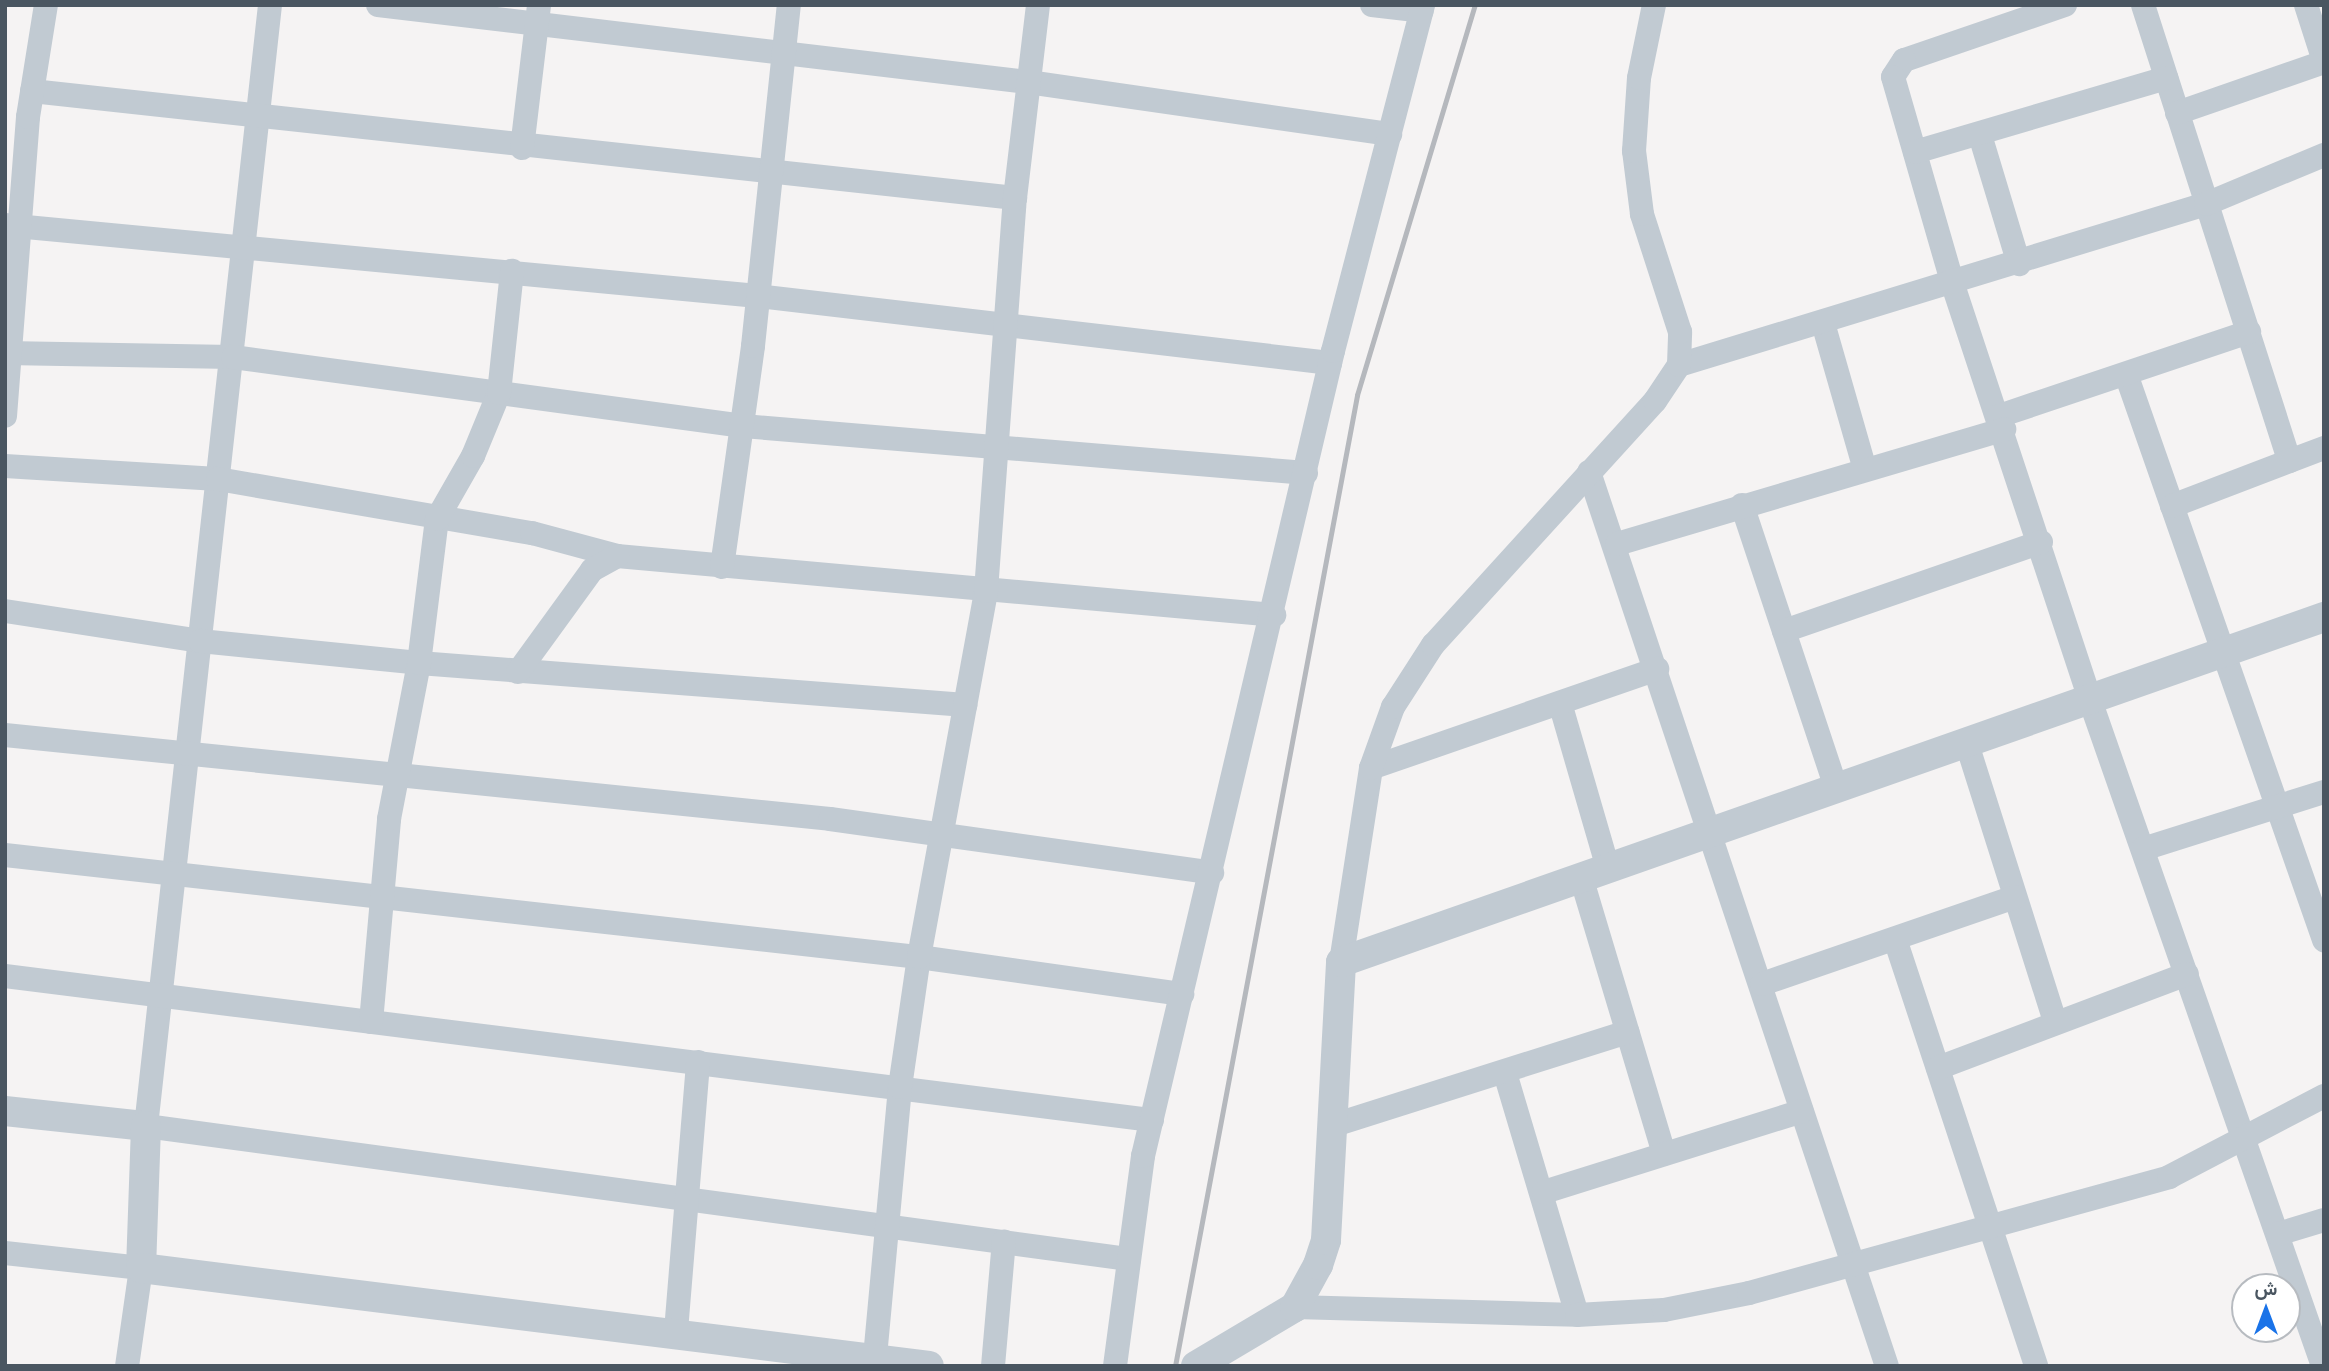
<!DOCTYPE html>
<html>
<head>
<meta charset="utf-8">
<style>
  body { margin:0 }
  #map { position:relative; width:2329px; height:1371px; overflow:hidden; background:#f5f3f3; font-family:Helvetica,Vazirmatn,sans-serif }
  div>[style] { position:absolute }
  .minor>* { height:24px; margin:-12px; padding:0 12px; transform-origin:12px; border-radius:12px; background:#c1cad2 }
  .tertiary>* { height:30px; margin:-15px; padding:0 15px; transform-origin:15px; border-radius:15px; background:#c1cad2 }
  .rail>* { height:5px; margin:-2.5px; padding:0 2.5px; transform-origin:2.5px; border-radius:2.5px; background:#b5b8bd }
  span { translate:-50% -50%; white-space:nowrap; text-align:center; line-height:1.15; -webkit-text-stroke:7px #fff; paint-order:stroke }
  .frame { position:absolute; inset:0; border:7px solid #4a5661; pointer-events:none }
  .north { position:absolute; left:2231px; top:1273px; width:70px; height:70px; box-sizing:border-box; background:#fff; border:2px solid #b7bbc0; border-radius:50%; rotate:0deg; font-size:19px; font-weight:700; line-height:28px; text-align:center; color:#4a5661 }
  .north::after { content:''; display:block; margin:auto; width:24px; height:32px; background:#1a73e8; clip-path:polygon(50% 0,100% 100%,50% 72%,0 100%) }
</style>
</head>
<body>
<div id="map">
  <div class="minor">
    <i style="left:270px;top:5px;width:1128px;rotate:96.31deg"></i>
    <i style="left:146px;top:1126px;width:992px;rotate:7.71deg"></i>
    <i style="left:378px;top:5px;width:655px;rotate:6.76deg"></i>
    <i style="left:1028px;top:82px;width:366px;rotate:8.2deg"></i>
    <i style="left:1372px;top:5px;width:50px;rotate:6.8deg"></i>
    <i style="left:2065px;top:5px;width:170px;rotate:161.1deg"></i>
    <i style="left:1904px;top:60px;width:20px;rotate:123deg"></i>
    <i style="left:1893px;top:77px;width:216px;rotate:73.9deg"></i>
    <i style="left:1953px;top:285px;width:437px;rotate:71.7deg"></i>
    <i style="left:2090px;top:700px;width:706px;rotate:70.72deg"></i>
    <i style="left:2143px;top:5px;width:479px;rotate:72.2deg"></i>
    <i style="left:2306px;top:5px;width:59px;rotate:72.2deg"></i>
    <i style="left:32px;top:91px;width:989px;rotate:6.21deg"></i>
    <i style="left:2177px;top:113px;width:156px;rotate:-19.1deg"></i>
    <i style="left:1980px;top:135px;width:135px;rotate:73.2deg"></i>
    <i style="left:522px;top:148px;width:144px;rotate:-83.2deg"></i>
    <i style="left:1915px;top:152px;width:262px;rotate:-16.4deg"></i>
    <i style="left:5px;top:225px;width:756px;rotate:5.39deg"></i>
    <i style="left:758px;top:296px;width:576px;rotate:6.68deg"></i>
    <i style="left:1823px;top:323px;width:152px;rotate:74deg"></i>
    <i style="left:5px;top:353px;width:228px;rotate:1deg"></i>
    <i style="left:233px;top:357px;width:515px;rotate:7.7deg"></i>
    <i style="left:743px;top:426px;width:565px;rotate:4.77deg"></i>
    <i style="left:1679px;top:365px;width:551px;rotate:-16.99deg"></i>
    <i style="left:2206px;top:204px;width:128px;rotate:-22.6deg"></i>
    <i style="left:2126px;top:374px;width:600px;rotate:70.72deg"></i>
    <i style="left:5px;top:416px;width:300px;rotate:-85.6deg"></i>
    <i style="left:28px;top:117px;width:113px;rotate:-80.9deg"></i>
    <i style="left:1999px;top:416px;width:264px;rotate:-18.6deg"></i>
    <i style="left:5px;top:466px;width:213px;rotate:3.5deg"></i>
    <i style="left:218px;top:479px;width:319px;rotate:9.8deg"></i>
    <i style="left:532px;top:533px;width:88px;rotate:15.1deg"></i>
    <i style="left:617px;top:556px;width:660px;rotate:5.13deg"></i>
    <i style="left:1589px;top:472px;width:942px;rotate:71.57deg"></i>
    <i style="left:1742px;top:505px;width:300px;rotate:71.6deg"></i>
    <i style="left:2172px;top:506px;width:163px;rotate:-20.9deg"></i>
    <i style="left:1617px;top:544px;width:404px;rotate:-16.5deg"></i>
    <i style="left:722px;top:567px;width:223px;rotate:-82deg"></i>
    <i style="left:753px;top:346px;width:343px;rotate:-84deg"></i>
    <i style="left:5px;top:611px;width:197px;rotate:8.7deg"></i>
    <i style="left:200px;top:641px;width:220px;rotate:5.7deg"></i>
    <i style="left:419px;top:663px;width:548px;rotate:4.4deg"></i>
    <i style="left:1784px;top:631px;width:272px;rotate:-19.1deg"></i>
    <i style="left:518px;top:672px;width:126px;rotate:-54deg"></i>
    <i style="left:592px;top:570px;width:29px;rotate:-29deg"></i>
    <i style="left:1560px;top:703px;width:172px;rotate:73.8deg"></i>
    <i style="left:5px;top:735px;width:829px;rotate:5.81deg"></i>
    <i style="left:830px;top:819px;width:386px;rotate:8deg"></i>
    <i style="left:1967px;top:744px;width:291px;rotate:72.4deg"></i>
    <i style="left:1371px;top:768px;width:303px;rotate:-19.1deg"></i>
    <i style="left:2143px;top:849px;width:190px;rotate:-17.5deg"></i>
    <i style="left:5px;top:855px;width:920px;rotate:6.37deg"></i>
    <i style="left:919px;top:957px;width:266px;rotate:8deg"></i>
    <i style="left:1581px;top:877px;width:289px;rotate:73.3deg"></i>
    <i style="left:1895px;top:939px;width:450px;rotate:71.7deg"></i>
    <i style="left:1341px;top:962px;width:196px;rotate:-81.2deg"></i>
    <i style="left:1371px;top:768px;width:65px;rotate:-70.2deg"></i>
    <i style="left:1393px;top:707px;width:74px;rotate:-57.2deg"></i>
    <i style="left:1433px;top:645px;width:330px;rotate:-47.7deg"></i>
    <i style="left:1655px;top:401px;width:43px;rotate:-56.3deg"></i>
    <i style="left:1679px;top:365px;width:33px;rotate:-88deg"></i>
    <i style="left:1680px;top:332px;width:124px;rotate:-107.9deg"></i>
    <i style="left:1642px;top:214px;width:64px;rotate:-97.2deg"></i>
    <i style="left:1634px;top:151px;width:73px;rotate:-86.1deg"></i>
    <i style="left:1639px;top:78px;width:75px;rotate:-78.4deg"></i>
    <i style="left:5px;top:976px;width:1156px;rotate:7.16deg"></i>
    <i style="left:1762px;top:984px;width:267px;rotate:-19deg"></i>
    <i style="left:371px;top:1022px;width:204px;rotate:-84.9deg"></i>
    <i style="left:389px;top:819px;width:159px;rotate:-79.1deg"></i>
    <i style="left:419px;top:663px;width:145px;rotate:-82.9deg"></i>
    <i style="left:437px;top:519px;width:73px;rotate:-60.3deg"></i>
    <i style="left:473px;top:456px;width:68px;rotate:-67.6deg"></i>
    <i style="left:499px;top:393px;width:123px;rotate:-83.9deg"></i>
    <i style="left:1938px;top:1068px;width:266px;rotate:-20.7deg"></i>
    <i style="left:1505px;top:1073px;width:252px;rotate:73.4deg"></i>
    <i style="left:1331px;top:1126px;width:311px;rotate:-17.6deg"></i>
    <i style="left:1544px;top:1192px;width:270px;rotate:-17.4deg"></i>
    <i style="left:2278px;top:1234px;width:48px;rotate:-16.9deg"></i>
    <i style="left:5px;top:1253px;width:137px;rotate:6.3deg"></i>
    <i style="left:141px;top:1268px;width:99px;rotate:98.1deg"></i>
    <i style="left:1295px;top:1307px;width:282px;rotate:1.6deg"></i>
    <i style="left:1577px;top:1315px;width:87px;rotate:-3.3deg"></i>
    <i style="left:1664px;top:1310px;width:87px;rotate:-11.3deg"></i>
    <i style="left:1749px;top:1293px;width:436px;rotate:-15.4deg"></i>
    <i style="left:2169px;top:1177px;width:175px;rotate:-27.6deg"></i>
    <i style="left:676px;top:1331px;width:270px;rotate:-85.3deg"></i>
    <i style="left:875px;top:1357px;width:271px;rotate:-84.7deg"></i>
    <i style="left:900px;top:1087px;width:131px;rotate:-81.7deg"></i>
    <i style="left:919px;top:957px;width:372px;rotate:-79.6deg"></i>
    <i style="left:986px;top:591px;width:394px;rotate:-85.8deg"></i>
    <i style="left:1015px;top:198px;width:194px;rotate:-83.2deg"></i>
    <i style="left:993px;top:1366px;width:125px;rotate:-85deg"></i>
    <i style="left:1115px;top:1366px;width:212px;rotate:-82.4deg"></i>
    <i style="left:1143px;top:1156px;width:827px;rotate:-76.72deg"></i>
    <i style="left:1333px;top:351px;width:358px;rotate:-75.4deg"></i>
  </div>
  <div class="tertiary">
    <i style="left:5px;top:1111px;width:142px;rotate:6.1deg"></i>
    <i style="left:146px;top:1126px;width:142px;rotate:92deg"></i>
    <i style="left:141px;top:1268px;width:794px;rotate:7.09deg"></i>
    <i style="left:1196px;top:1366px;width:115px;rotate:-30.8deg"></i>
    <i style="left:1295px;top:1307px;width:48px;rotate:-61.3deg"></i>
    <i style="left:1318px;top:1265px;width:26px;rotate:-72deg"></i>
    <i style="left:1326px;top:1240px;width:278px;rotate:-86.9deg"></i>
    <i style="left:1341px;top:962px;width:1042px;rotate:-19.34deg"></i>
  </div>
  <div class="rail">
    <i style="left:1175px;top:1366px;width:988px;rotate:-79.38deg"></i>
    <i style="left:1357px;top:395px;width:407px;rotate:-73.2deg"></i>
  </div>
  <div class="frame"></div>
  <div class="north">ش</div>
</div>
</body>
</html>
